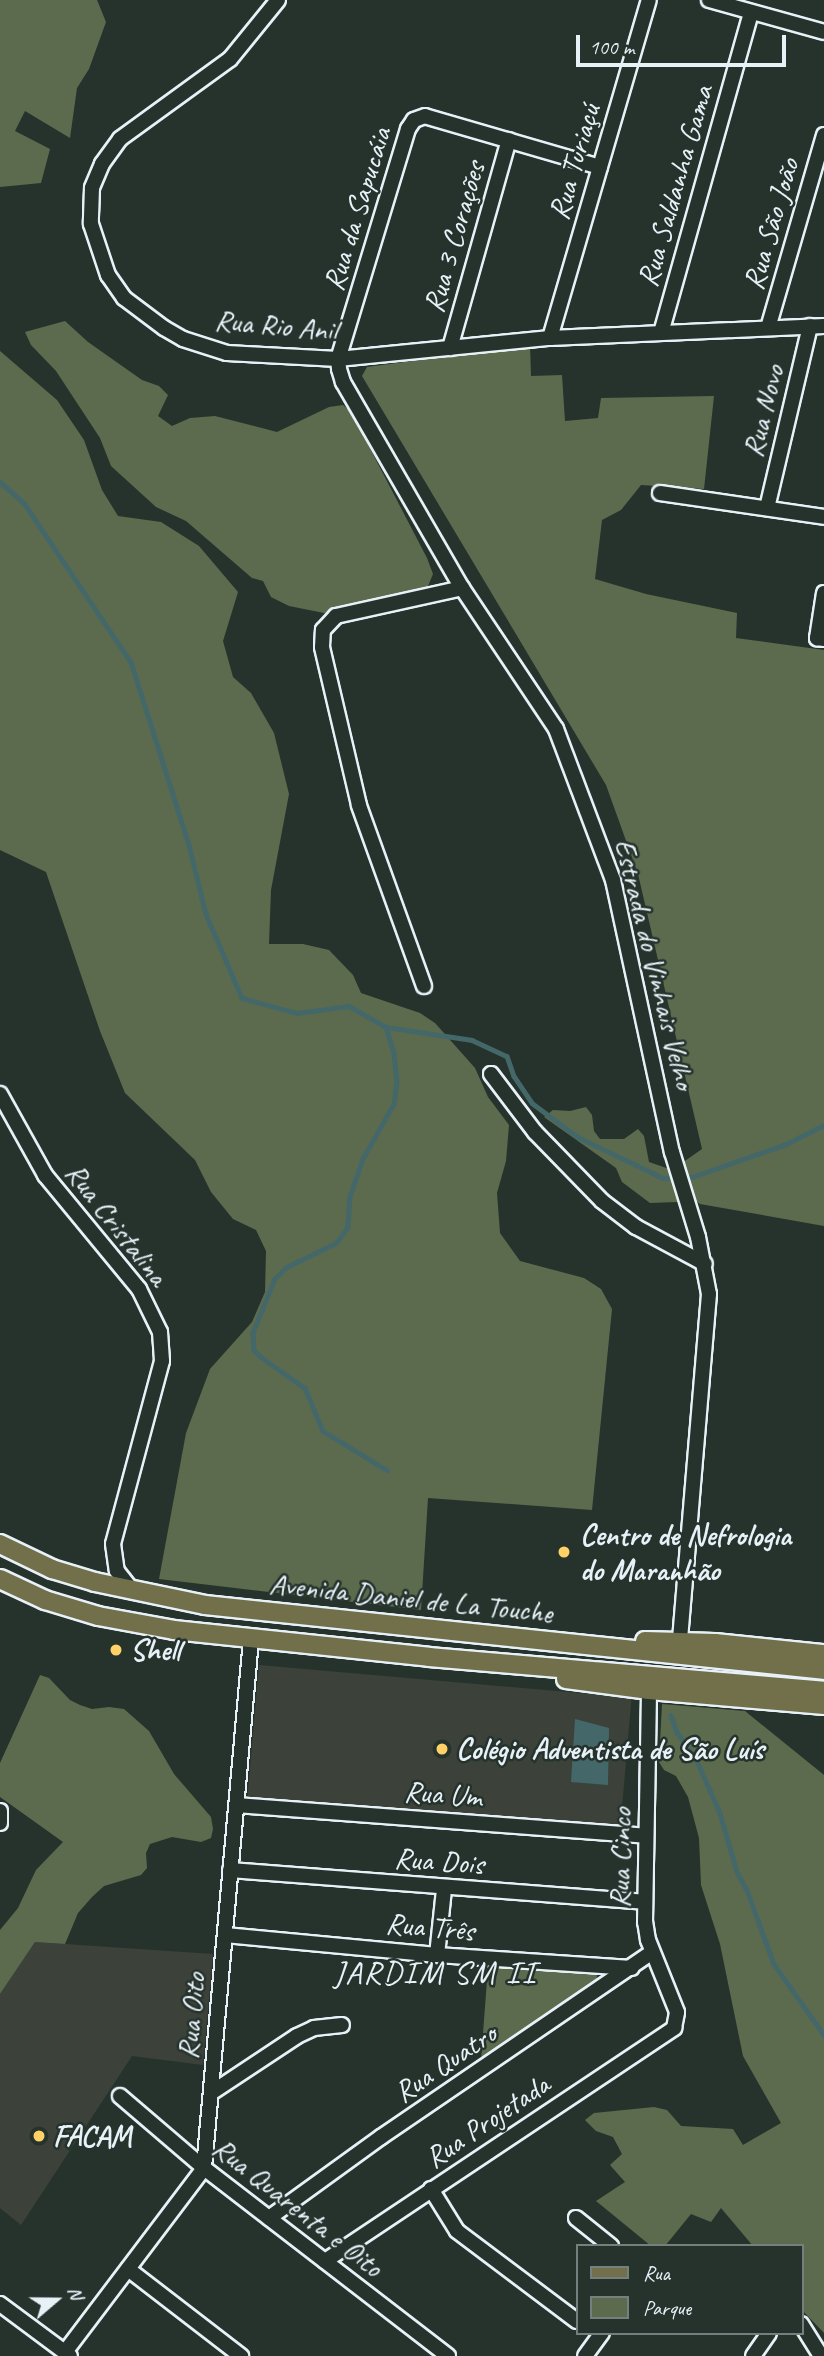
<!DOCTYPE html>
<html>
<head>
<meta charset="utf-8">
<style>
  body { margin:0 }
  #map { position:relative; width:824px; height:2356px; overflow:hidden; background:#26332d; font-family:Caveat,sans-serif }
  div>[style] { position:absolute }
  .built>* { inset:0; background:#3c423a; transform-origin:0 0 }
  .green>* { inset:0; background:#5c6b4d }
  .water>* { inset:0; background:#446869 }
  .stream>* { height:4.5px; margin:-2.25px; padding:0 2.25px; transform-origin:2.25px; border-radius:2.25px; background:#446869 }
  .roads { filter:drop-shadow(2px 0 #e8f1f8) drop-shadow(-2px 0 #e8f1f8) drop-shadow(0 2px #e8f1f8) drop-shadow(0 -2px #e8f1f8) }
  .minor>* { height:14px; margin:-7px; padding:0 7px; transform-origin:7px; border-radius:7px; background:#26332d }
  .major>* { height:18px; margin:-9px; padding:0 9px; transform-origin:9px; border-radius:9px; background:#71704a }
  .dots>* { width:19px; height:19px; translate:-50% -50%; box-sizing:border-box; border:4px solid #26332d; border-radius:50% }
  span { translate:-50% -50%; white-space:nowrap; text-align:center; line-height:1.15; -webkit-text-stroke:5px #26332d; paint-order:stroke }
  .street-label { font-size:30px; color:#e8f1f8 }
  .poi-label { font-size:30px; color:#e8f1f8; font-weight:700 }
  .left { translate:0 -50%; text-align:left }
  .neighbourhood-label { font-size:32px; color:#e8f1f8; letter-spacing:2px }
  .legend { position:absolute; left:576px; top:2244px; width:228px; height:91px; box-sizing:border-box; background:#26332d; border:2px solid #747f7e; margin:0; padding:9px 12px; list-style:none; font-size:21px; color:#e8f1f8 }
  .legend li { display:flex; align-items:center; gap:14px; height:35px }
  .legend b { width:35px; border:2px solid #747f7e }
  .north { position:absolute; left:21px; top:2265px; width:70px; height:70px; -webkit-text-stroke:5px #26332d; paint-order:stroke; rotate:70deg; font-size:19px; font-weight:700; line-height:28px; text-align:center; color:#e8f1f8 }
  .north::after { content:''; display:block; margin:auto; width:24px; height:32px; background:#e8f1f8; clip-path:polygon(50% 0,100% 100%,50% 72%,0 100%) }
  .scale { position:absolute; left:576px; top:35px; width:210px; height:32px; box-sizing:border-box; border:4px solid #e8f1f8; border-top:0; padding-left:9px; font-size:21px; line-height:24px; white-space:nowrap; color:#e8f1f8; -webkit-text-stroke:5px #26332d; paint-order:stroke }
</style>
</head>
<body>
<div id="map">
  <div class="built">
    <i style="left:259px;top:1665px;width:374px;height:134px;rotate:5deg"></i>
    <i style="clip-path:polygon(35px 1942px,213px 1954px,203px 2065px,132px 2056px,21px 2225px,0 2208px,0 1994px)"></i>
  </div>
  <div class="green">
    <i style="clip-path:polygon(0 0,97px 0,106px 22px,89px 69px,77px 88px,70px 138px,25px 111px,15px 131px,50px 149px,41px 183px,0 187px)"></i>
    <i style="clip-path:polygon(65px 321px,88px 342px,142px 380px,159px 386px,168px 395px,158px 416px,172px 426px,190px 418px,215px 416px,277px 432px,329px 407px,343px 405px,351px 412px,427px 558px,433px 574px,428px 586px,412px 592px,348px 605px,329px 614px,289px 606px,271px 597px,263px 581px,252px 578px,186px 521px,156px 507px,111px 466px,100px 438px,56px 371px,31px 345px,25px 332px)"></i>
    <i style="clip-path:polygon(530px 345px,531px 376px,562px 375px,565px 421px,598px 418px,601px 398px,714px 396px,704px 489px,641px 485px,621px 510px,602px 520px,595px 579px,646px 594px,737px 613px,736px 638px,824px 650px,824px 1226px,700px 1204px,691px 1198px,677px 1202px,650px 1203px,622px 1182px,616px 1168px,544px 1117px,553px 1110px,570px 1111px,586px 1107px,592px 1115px,594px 1131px,600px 1139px,624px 1139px,638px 1129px,644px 1136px,649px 1162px,672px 1170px,702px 1149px,638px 874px,606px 785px,362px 376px,367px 367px)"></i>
    <i style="clip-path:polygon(0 351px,57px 400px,84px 440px,102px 490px,118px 516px,161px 522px,199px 546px,238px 592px,223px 641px,233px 677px,251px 693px,274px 733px,289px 794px,271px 890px,269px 944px,303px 944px,329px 950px,353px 975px,361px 993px,420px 1013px,435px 1023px,475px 1068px,488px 1097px,509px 1125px,506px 1161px,497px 1193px,500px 1233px,520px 1261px,584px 1278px,601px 1289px,612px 1309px,592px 1510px,428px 1498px,421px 1610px,159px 1579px,186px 1433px,210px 1369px,252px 1322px,265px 1292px,266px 1251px,256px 1230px,233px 1219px,211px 1192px,195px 1160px,125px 1093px,100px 1031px,46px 872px,0 850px)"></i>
    <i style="clip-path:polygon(40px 1675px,49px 1678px,70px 1700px,80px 1705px,92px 1709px,109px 1707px,124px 1709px,149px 1731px,174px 1774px,211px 1817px,213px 1829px,211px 1838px,201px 1842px,172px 1837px,150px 1844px,146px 1853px,147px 1868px,141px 1875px,104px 1886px,92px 1897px,78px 1913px,65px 1944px,35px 1942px,0 1994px,0 1930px,18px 1908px,36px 1870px,63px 1842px,0 1797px,0 1763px)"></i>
    <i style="clip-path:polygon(662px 1704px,745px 1711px,824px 1775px,824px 2333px,801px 2309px,801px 2246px,753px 2246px,721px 2208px,711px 2222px,691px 2214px,665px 2246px,651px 2246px,596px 2201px,625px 2182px,610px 2165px,622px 2154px,613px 2137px,596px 2131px,585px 2120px,594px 2113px,654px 2107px,667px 2110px,681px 2126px,733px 2129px,743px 2145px,781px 2123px,743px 2056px,720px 1944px,701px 1885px,699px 1838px,688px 1797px,676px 1776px,664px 1770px,659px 1762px)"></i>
    <i style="clip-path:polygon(488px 1967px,595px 1971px,597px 1976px,596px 1982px,481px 2060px)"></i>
  </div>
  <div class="water">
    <i style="clip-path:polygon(575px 1719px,609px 1728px,608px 1785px,571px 1782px)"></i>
  </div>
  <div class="stream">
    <i style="left:0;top:482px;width:32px;rotate:41deg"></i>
    <i style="left:24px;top:503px;width:192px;rotate:56.1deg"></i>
    <i style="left:131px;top:662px;width:192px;rotate:72.4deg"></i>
    <i style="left:189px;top:845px;width:71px;rotate:76.2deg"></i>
    <i style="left:206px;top:914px;width:91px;rotate:66.8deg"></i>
    <i style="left:242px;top:998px;width:57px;rotate:15.3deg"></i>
    <i style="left:297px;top:1013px;width:52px;rotate:-7.7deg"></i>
    <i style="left:349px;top:1006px;width:43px;rotate:29.6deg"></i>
    <i style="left:386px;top:1027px;width:87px;rotate:8.6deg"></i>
    <i style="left:472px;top:1040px;width:38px;rotate:25deg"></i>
    <i style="left:507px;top:1056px;width:21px;rotate:71deg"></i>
    <i style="left:514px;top:1076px;width:32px;rotate:56deg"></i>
    <i style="left:532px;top:1103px;width:57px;rotate:36.5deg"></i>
    <i style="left:578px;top:1137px;width:94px;rotate:25.8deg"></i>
    <i style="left:663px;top:1178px;width:29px;rotate:-2deg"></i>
    <i style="left:692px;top:1177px;width:100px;rotate:-19.3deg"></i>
    <i style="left:786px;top:1144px;width:42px;rotate:-26.6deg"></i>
    <i style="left:386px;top:1027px;width:28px;rotate:73deg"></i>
    <i style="left:394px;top:1054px;width:27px;rotate:84deg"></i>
    <i style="left:397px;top:1081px;width:23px;rotate:97deg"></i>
    <i style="left:394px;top:1104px;width:63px;rotate:119.4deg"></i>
    <i style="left:363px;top:1159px;width:39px;rotate:109deg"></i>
    <i style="left:350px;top:1196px;width:31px;rotate:94deg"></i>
    <i style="left:348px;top:1227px;width:19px;rotate:125deg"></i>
    <i style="left:337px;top:1243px;width:57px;rotate:153.9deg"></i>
    <i style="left:286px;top:1268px;width:16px;rotate:135deg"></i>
    <i style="left:275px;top:1279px;width:58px;rotate:112.2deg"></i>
    <i style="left:253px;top:1333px;width:17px;rotate:87deg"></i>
    <i style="left:254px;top:1350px;width:10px;rotate:45deg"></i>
    <i style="left:261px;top:1357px;width:54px;rotate:35.2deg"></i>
    <i style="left:305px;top:1388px;width:47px;rotate:67.3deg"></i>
    <i style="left:323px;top:1431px;width:75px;rotate:31.4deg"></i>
    <i style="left:671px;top:1715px;width:18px;rotate:71deg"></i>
    <i style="left:677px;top:1732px;width:33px;rotate:55deg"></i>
    <i style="left:696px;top:1759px;width:59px;rotate:66deg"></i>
    <i style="left:720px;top:1813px;width:61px;rotate:73.9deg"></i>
    <i style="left:737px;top:1872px;width:21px;rotate:61deg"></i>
    <i style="left:747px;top:1890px;width:79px;rotate:70deg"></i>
    <i style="left:774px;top:1964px;width:87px;rotate:54.8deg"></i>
  </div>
  <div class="roads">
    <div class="minor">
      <i style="left:278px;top:0;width:76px;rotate:129.1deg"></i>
      <i style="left:230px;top:59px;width:136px;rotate:144deg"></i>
      <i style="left:120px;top:139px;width:31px;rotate:126deg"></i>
      <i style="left:102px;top:164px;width:26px;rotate:113deg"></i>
      <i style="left:92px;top:188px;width:36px;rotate:92deg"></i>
      <i style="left:91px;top:224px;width:54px;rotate:71.6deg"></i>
      <i style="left:108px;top:275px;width:28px;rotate:55deg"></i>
      <i style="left:124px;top:298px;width:50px;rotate:36.9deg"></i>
      <i style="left:164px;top:328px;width:22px;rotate:30deg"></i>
      <i style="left:183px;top:339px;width:46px;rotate:17.7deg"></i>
      <i style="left:227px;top:353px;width:111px;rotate:3.1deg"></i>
      <i style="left:338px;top:359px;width:213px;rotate:-5.7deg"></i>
      <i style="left:550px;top:338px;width:274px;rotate:-2.5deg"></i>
      <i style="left:709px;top:0;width:119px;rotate:15.5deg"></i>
      <i style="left:600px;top:167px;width:182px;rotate:-163.8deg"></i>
      <i style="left:425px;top:116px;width:12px;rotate:160deg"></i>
      <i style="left:414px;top:120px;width:11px;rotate:124deg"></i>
      <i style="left:408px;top:129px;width:240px;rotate:106.9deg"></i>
      <i style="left:338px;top:359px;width:10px;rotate:84deg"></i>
      <i style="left:339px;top:369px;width:14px;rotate:73deg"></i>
      <i style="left:343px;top:382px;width:238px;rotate:60deg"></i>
      <i style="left:462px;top:588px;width:169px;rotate:56.3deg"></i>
      <i style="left:556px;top:729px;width:161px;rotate:69.3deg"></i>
      <i style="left:613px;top:880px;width:278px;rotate:77.8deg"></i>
      <i style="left:672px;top:1152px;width:89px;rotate:73deg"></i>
      <i style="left:698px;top:1237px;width:58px;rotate:79.1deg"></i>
      <i style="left:709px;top:1294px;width:349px;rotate:94.8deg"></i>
      <i style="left:768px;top:328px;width:201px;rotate:-73.8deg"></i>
      <i style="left:661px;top:333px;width:333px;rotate:-74.3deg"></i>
      <i style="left:550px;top:338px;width:352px;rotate:-73.7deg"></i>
      <i style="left:450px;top:348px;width:216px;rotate:-74.2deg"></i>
      <i style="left:660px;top:493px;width:166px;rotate:8.3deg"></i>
      <i style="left:767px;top:508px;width:187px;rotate:-76.7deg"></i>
      <i style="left:824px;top:593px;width:46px;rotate:98.8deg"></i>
      <i style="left:817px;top:638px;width:7px;rotate:8deg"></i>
      <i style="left:424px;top:986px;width:192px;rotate:-109.8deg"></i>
      <i style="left:359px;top:805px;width:162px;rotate:-103.2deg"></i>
      <i style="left:322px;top:647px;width:17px;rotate:-87deg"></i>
      <i style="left:323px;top:630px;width:19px;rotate:-47deg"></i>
      <i style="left:336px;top:616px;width:129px;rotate:-12.5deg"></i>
      <i style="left:491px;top:1074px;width:73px;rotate:52.8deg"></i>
      <i style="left:535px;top:1132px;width:96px;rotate:45.8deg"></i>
      <i style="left:602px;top:1201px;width:43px;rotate:37.4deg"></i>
      <i style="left:636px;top:1227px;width:78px;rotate:28.2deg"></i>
      <i style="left:0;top:1094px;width:93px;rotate:60.9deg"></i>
      <i style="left:45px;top:1175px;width:148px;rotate:50.5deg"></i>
      <i style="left:139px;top:1289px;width:48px;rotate:64deg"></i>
      <i style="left:160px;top:1332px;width:29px;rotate:86deg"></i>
      <i style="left:162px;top:1361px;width:189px;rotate:105deg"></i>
      <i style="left:113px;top:1544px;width:27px;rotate:82deg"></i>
      <i style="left:117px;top:1571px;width:24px;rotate:52deg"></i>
      <i style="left:236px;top:1805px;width:411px;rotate:4.3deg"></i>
      <i style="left:0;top:1811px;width:12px;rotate:90deg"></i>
      <i style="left:230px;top:1870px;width:415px;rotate:4.4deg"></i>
      <i style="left:225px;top:1935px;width:213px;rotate:5.4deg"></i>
      <i style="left:437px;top:1955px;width:195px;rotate:3.8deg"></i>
      <i style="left:437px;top:1955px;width:66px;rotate:-83.9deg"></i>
      <i style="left:211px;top:2093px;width:103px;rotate:-33.5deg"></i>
      <i style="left:297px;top:2036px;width:19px;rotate:-25deg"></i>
      <i style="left:314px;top:2028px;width:28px;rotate:-6deg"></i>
      <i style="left:120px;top:2096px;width:111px;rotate:40.6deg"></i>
      <i style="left:204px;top:2168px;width:308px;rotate:37.6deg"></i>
      <i style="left:431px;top:2189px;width:49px;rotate:58.2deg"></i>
      <i style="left:457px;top:2231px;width:150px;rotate:36.9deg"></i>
      <i style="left:269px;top:2218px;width:138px;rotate:-35.9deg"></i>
      <i style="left:381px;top:2137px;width:328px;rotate:-34.3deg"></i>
      <i style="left:576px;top:2218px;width:45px;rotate:38.7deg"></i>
      <i style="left:325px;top:2261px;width:420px;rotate:-33.7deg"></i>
      <i style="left:674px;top:2028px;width:16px;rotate:-79deg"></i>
      <i style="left:677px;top:2012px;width:78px;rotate:-111.9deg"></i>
      <i style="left:648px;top:1940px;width:18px;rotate:-99deg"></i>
      <i style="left:645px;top:1922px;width:232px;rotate:-89deg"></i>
      <i style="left:128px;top:2269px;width:143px;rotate:37.6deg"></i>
      <i style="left:0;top:2304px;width:87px;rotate:36.6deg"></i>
      <i style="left:801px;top:2324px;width:38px;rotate:58deg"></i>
      <i style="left:65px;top:2352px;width:231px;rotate:-52.9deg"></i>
      <i style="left:204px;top:2168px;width:531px;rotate:-84.92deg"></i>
      <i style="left:585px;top:2356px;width:29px;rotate:-54deg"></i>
      <i style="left:753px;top:2356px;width:28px;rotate:-55deg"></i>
    </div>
    <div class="major">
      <i style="left:0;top:1544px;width:58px;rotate:25.7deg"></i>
      <i style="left:52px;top:1569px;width:45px;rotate:16.8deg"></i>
      <i style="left:95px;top:1582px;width:112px;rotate:11.8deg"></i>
      <i style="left:205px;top:1605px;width:622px;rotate:5.99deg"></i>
      <i style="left:0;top:1579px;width:50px;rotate:25deg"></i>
      <i style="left:45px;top:1600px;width:55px;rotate:16.8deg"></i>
      <i style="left:98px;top:1616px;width:77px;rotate:10.4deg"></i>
      <i style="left:174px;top:1630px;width:256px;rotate:6deg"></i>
      <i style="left:429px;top:1657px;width:396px;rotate:4.9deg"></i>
      <i style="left:645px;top:1641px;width:70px;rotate:1.6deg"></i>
      <i style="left:715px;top:1643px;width:110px;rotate:5.8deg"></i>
      <i style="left:566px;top:1679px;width:84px;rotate:7.5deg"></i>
      <i style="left:649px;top:1690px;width:176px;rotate:4.9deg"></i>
    </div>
  </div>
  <div class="dots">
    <i style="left:564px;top:1552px;background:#ffd166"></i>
    <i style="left:116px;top:1650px;background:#ffd166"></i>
    <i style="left:442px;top:1749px;background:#ffd166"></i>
    <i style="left:39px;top:2136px;background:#ffd166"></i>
  </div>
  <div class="street-label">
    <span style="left:574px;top:162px;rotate:-74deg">Rua Turiaçú</span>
    <span style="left:675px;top:186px;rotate:-74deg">Rua Saldanha Gama</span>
    <span style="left:357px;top:209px;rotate:-73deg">Rua da Sapucáia</span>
    <span style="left:771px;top:224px;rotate:-74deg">Rua São João</span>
    <span style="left:454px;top:237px;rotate:-74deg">Rua 3 Corações</span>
    <span style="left:276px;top:325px;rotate:5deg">Rua Rio Anil</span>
    <span style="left:763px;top:411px;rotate:-76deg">Rua Novo</span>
    <span style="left:655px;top:964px;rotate:76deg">Estrada do Vinhais Velho</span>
    <span style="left:117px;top:1224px;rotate:52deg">Rua Cristalina</span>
    <span style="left:411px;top:1598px;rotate:6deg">Avenida Daniel de La Touche</span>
    <span style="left:443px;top:1794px;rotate:4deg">Rua Um</span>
    <span style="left:620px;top:1858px;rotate:-89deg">Rua Cinco</span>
    <span style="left:439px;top:1861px;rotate:4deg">Rua Dois</span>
    <span style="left:430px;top:1927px;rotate:5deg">Rua Três</span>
    <span style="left:191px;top:2016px;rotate:-85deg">Rua Oito</span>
    <span style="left:445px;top:2063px;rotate:-34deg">Rua Quatro</span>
    <span style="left:487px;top:2121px;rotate:-34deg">Rua Projetada</span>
    <span style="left:298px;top:2207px;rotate:38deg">Rua Quarenta e Oito</span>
  </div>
  <div class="poi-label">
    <span class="left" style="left:580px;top:1552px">Centro de Nefrologia<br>do Maranhão</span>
    <span class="left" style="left:130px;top:1650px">Shell</span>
    <span class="left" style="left:456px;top:1749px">Colégio Adventista de São Luís</span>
    <span class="left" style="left:53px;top:2136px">FACAM</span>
  </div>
  <div class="neighbourhood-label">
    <span style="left:435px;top:1973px">JARDIM SM II</span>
  </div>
  <ul class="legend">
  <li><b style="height:9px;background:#71704a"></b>Rua</li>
  <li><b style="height:19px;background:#5c6b4d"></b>Parque</li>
  </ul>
  <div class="north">N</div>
  <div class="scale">100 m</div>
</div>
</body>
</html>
